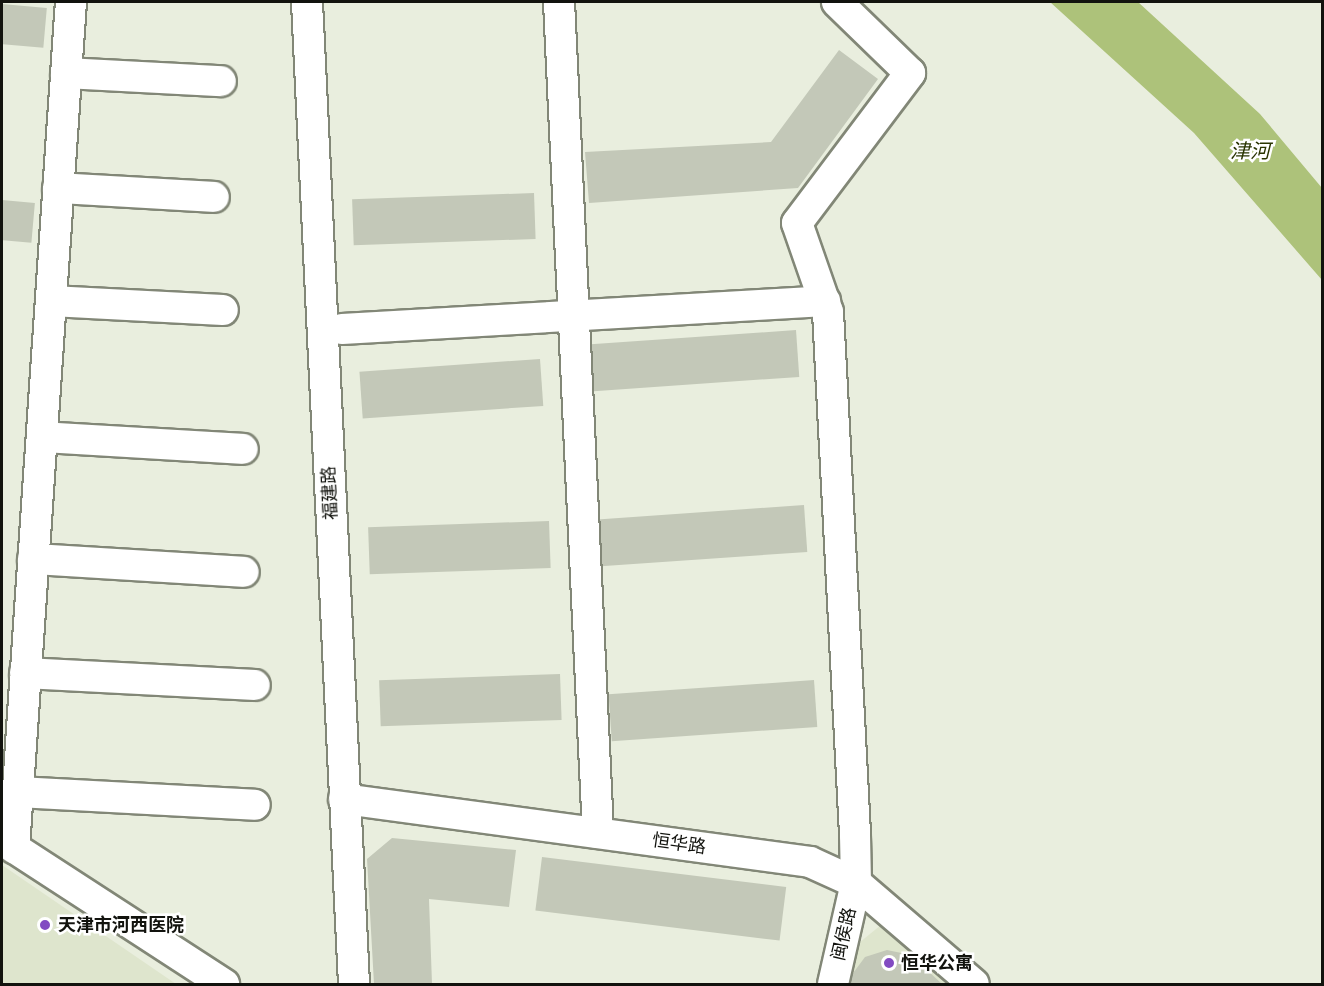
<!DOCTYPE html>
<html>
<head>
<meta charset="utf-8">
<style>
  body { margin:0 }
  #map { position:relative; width:1324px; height:986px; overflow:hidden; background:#e9eede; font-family:"IBM Plex Sans","Noto Sans SC",sans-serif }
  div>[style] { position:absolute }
  .built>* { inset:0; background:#dee5cd }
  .water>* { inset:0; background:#adc27a }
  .building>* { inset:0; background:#c3c8b8; transform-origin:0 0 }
  .roads { filter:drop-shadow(2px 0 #828777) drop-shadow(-2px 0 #828777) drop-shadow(0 2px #828777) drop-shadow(0 -2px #828777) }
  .minor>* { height:30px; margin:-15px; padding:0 15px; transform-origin:15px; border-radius:15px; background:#fff }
  .dots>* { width:16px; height:16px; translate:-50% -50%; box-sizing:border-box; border:3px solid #fff; border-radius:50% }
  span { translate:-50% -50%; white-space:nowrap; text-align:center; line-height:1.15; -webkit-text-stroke:5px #fff; paint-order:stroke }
  .street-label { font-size:18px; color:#12130e }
  .poi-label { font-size:18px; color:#12130e; font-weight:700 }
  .left { translate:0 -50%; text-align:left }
  .water-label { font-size:20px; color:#293400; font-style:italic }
  .frame { position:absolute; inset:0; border:3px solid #12130e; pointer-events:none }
</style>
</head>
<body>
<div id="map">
  <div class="built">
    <i style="clip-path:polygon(2px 865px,176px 984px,2px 984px)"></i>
    <i style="clip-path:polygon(881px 925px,900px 930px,955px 984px,842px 984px,849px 951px)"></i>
  </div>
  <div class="water">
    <i style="clip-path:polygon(1050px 2px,1138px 2px,1260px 114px,1322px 188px,1322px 280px,1194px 133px)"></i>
  </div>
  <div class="building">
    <i style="left:2px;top:4px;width:45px;height:40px;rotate:5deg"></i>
    <i style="clip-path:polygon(839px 50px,878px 79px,798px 188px,589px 203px,585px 152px,771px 142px)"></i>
    <i style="left:534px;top:193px;width:46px;height:182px;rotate:88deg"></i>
    <i style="left:2px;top:200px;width:33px;height:40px;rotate:5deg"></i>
    <i style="left:796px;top:330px;width:47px;height:213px;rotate:86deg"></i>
    <i style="left:540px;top:359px;width:47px;height:181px;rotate:86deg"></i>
    <i style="left:804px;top:505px;width:47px;height:207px;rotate:86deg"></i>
    <i style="left:549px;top:521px;width:47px;height:181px;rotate:88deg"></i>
    <i style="left:560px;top:674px;width:46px;height:181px;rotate:88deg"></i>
    <i style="left:814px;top:680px;width:47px;height:206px;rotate:86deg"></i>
    <i style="clip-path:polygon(392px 838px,516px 850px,509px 907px,429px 899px,432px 984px,374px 984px,367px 859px)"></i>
    <i style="left:542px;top:857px;width:246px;height:54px;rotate:7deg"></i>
    <i style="clip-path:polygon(887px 950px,911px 955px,942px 984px,845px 984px,865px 957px)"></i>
  </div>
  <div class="roads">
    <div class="minor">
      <i style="left:307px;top:2px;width:983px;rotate:87.26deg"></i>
      <i style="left:559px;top:2px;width:832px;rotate:87.31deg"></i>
      <i style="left:66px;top:73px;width:155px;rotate:3deg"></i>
      <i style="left:58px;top:188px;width:156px;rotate:3.3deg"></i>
      <i style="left:51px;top:301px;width:172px;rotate:3deg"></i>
      <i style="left:342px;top:329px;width:484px;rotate:-3.3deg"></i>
      <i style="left:42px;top:437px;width:201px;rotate:3.4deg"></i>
      <i style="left:33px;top:559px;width:211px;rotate:3.5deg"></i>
      <i style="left:25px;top:673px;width:230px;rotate:3deg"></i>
      <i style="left:18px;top:792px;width:237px;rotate:3.1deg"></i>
      <i style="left:344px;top:799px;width:470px;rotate:7.7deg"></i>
      <i style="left:810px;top:862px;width:51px;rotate:24.5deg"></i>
      <i style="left:856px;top:883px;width:155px;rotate:40.6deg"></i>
      <i style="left:2px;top:840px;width:265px;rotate:33deg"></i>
      <i style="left:14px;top:848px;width:848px;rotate:-86.15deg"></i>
      <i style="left:833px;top:984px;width:104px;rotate:-77.2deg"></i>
      <i style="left:856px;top:883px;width:49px;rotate:-91.2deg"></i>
      <i style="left:855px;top:834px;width:523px;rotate:-92.96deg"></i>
      <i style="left:828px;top:312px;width:94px;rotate:-109.2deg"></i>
      <i style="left:797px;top:223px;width:188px;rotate:-53deg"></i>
      <i style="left:910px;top:73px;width:102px;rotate:-135.8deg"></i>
    </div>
  </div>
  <div class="dots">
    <i style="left:45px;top:925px;background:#824bc2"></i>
    <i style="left:889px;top:963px;background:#824bc2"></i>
  </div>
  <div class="street-label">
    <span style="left:330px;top:493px;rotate:-93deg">福建路</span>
    <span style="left:679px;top:844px;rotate:8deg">恒华路</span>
    <span style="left:844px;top:934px;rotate:-77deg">闽侯路</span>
  </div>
  <div class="poi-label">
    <span class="left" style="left:58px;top:925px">天津市河西医院</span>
    <span class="left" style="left:901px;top:963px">恒华公寓</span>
  </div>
  <div class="water-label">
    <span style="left:1250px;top:150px">津河</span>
  </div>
  <div class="frame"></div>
</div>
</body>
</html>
